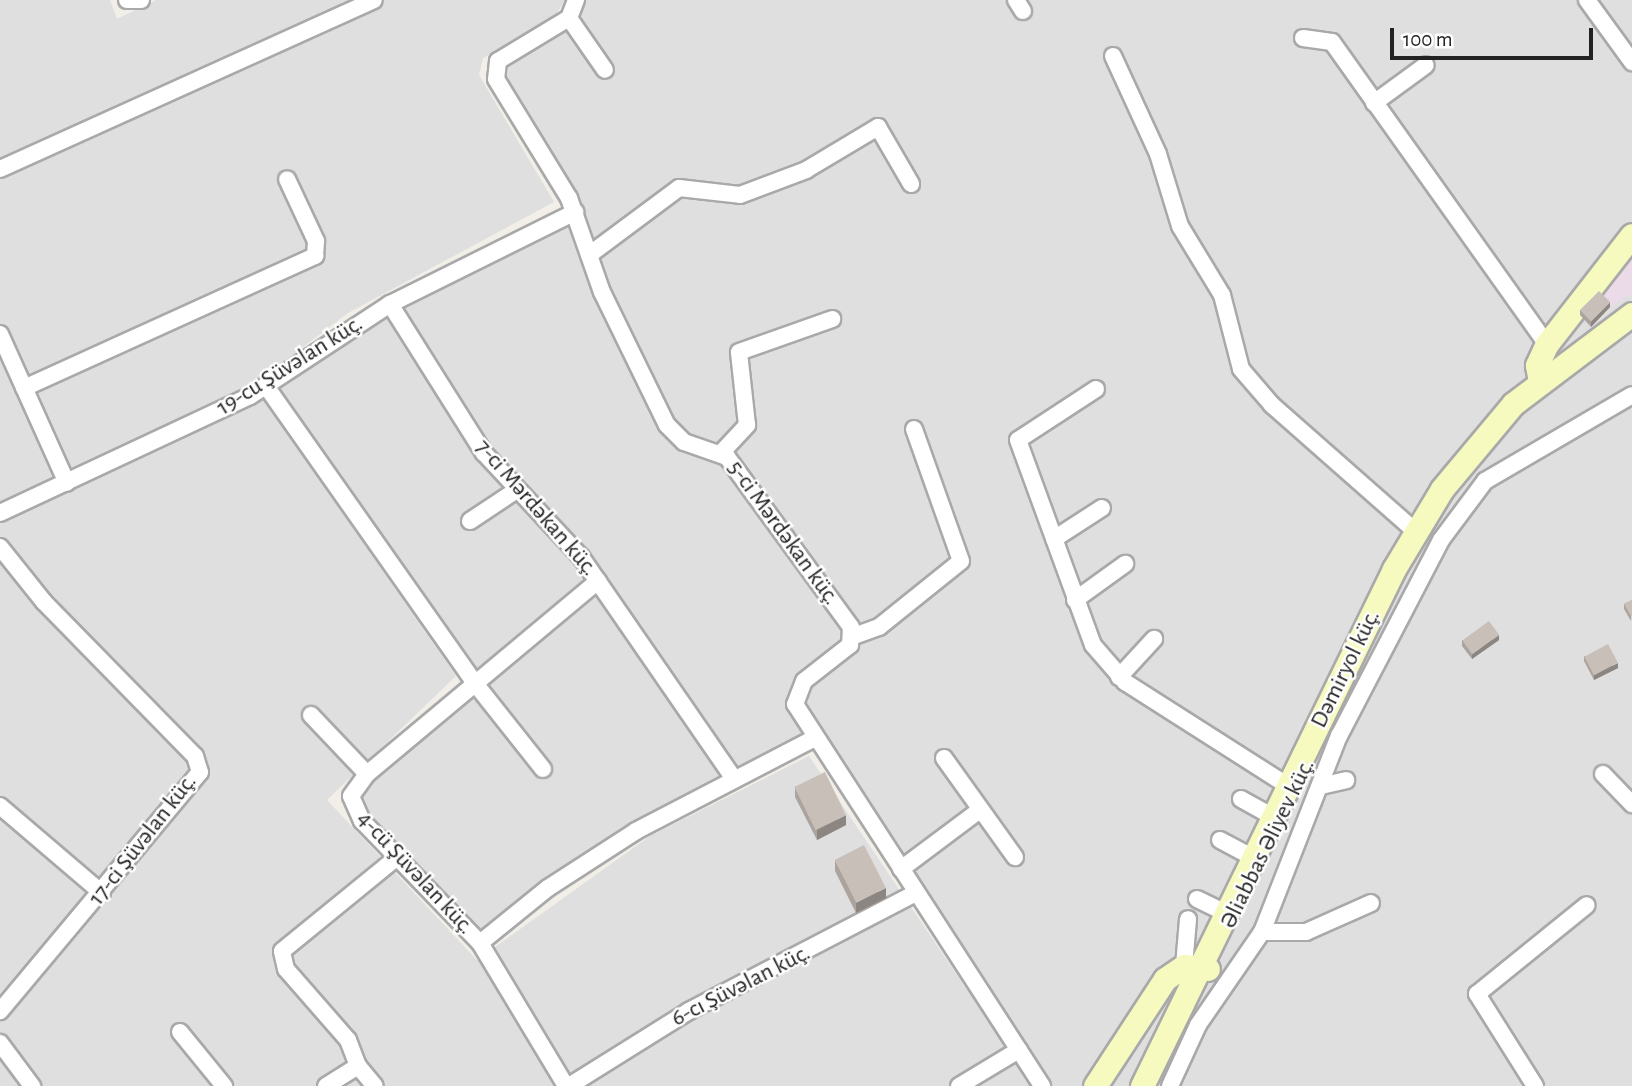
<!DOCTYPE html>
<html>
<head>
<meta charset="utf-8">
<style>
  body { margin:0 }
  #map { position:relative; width:1632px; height:1086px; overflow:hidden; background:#f2efe9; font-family:"Alegreya Sans",sans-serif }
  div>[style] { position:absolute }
  .residential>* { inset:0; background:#e0dfdf }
  .industrial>* { inset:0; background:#ebdbe8 }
  .roads { filter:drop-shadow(2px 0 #a9a9a9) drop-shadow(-2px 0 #a9a9a9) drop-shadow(0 2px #a9a9a9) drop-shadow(0 -2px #a9a9a9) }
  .street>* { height:16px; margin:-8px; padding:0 8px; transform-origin:8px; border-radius:8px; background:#fff }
  .secondary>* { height:23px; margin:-11.5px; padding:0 11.5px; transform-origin:11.5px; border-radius:11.5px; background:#f7fabf }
  .wall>* { inset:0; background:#aba49e }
  .shaded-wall>* { inset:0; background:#8b8681 }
  .building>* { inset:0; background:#c7bfb8; transform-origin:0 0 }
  span { translate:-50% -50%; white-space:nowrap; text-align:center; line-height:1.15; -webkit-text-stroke:5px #fff; paint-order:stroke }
  .street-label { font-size:24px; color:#222 }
  .scale { position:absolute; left:1390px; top:28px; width:203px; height:32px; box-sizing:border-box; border:4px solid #222; border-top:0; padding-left:9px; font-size:21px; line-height:24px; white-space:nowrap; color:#222; -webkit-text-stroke:5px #fff; paint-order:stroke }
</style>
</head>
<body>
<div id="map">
  <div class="residential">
    <i style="clip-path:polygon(0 0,110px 0,117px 19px,156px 0,566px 0,553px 18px,483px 58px,479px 75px,554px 202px,348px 313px,253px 385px,456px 676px,327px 800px,477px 960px,650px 836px,809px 756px,1032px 1086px,0 1086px)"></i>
    <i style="clip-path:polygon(574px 0,1632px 0,1632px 1086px,1046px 1086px,815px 738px,636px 831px,480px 943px,351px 796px,474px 682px,267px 386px,385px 307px,575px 212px,494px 72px,560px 25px)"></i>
  </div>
  <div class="industrial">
    <i style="clip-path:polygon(1632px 248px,1632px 293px,1612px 306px,1597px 290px)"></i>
  </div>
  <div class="roads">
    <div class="street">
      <i style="left:127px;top:0;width:14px"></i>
      <i style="left:576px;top:0;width:19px;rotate:111deg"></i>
      <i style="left:569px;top:18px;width:83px;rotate:148.8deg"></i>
      <i style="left:498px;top:61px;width:18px;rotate:96deg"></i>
      <i style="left:496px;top:79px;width:140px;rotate:58.5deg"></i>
      <i style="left:569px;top:198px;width:100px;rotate:70.7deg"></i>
      <i style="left:602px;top:292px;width:148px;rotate:64deg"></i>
      <i style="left:667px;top:425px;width:24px;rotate:45deg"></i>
      <i style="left:684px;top:442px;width:46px;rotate:19.2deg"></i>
      <i style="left:727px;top:457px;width:210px;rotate:53.9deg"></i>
      <i style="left:851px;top:627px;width:18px;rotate:93deg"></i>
      <i style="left:850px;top:645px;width:58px;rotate:142deg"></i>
      <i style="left:804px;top:681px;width:25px;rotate:111deg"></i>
      <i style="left:795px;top:704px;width:455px;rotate:57.1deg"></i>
      <i style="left:1016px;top:0;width:13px;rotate:58deg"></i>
      <i style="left:1587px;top:0;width:77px;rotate:54deg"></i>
      <i style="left:569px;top:18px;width:63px;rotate:55.3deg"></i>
      <i style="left:1303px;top:38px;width:29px;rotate:8deg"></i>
      <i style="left:1332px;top:42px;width:371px;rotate:54.6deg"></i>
      <i style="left:1113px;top:56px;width:108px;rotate:65.3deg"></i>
      <i style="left:1158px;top:154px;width:75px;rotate:73deg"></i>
      <i style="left:1180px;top:226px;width:81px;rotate:58.7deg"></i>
      <i style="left:1222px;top:295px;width:76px;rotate:75.6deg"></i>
      <i style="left:1241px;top:369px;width:48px;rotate:49.3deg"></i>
      <i style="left:1272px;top:405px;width:191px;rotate:41.4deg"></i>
      <i style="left:1374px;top:103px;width:64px;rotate:-36.2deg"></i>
      <i style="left:0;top:169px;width:410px;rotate:-24.3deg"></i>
      <i style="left:589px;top:255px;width:112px;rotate:-36.7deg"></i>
      <i style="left:679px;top:188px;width:61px;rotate:6.5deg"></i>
      <i style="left:740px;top:195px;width:71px;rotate:-20.7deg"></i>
      <i style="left:806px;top:170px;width:84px;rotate:-30.8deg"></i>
      <i style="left:878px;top:127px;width:66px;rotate:59.9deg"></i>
      <i style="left:390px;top:304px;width:176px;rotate:57.8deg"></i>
      <i style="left:484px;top:453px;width:142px;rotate:47deg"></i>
      <i style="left:581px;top:557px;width:267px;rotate:55.4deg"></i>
      <i style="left:0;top:334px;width:163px;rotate:65.8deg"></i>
      <i style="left:266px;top:386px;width:362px;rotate:54.9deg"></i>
      <i style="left:474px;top:682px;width:111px;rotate:51.6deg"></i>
      <i style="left:24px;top:388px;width:320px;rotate:-24.4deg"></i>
      <i style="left:315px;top:256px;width:15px;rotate:-86deg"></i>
      <i style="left:316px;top:241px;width:68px;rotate:-115.1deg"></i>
      <i style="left:1096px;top:389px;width:93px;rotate:146.8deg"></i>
      <i style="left:1018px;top:440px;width:218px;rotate:69.9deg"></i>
      <i style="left:1093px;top:645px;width:49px;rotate:49.1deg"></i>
      <i style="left:1125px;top:682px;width:193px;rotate:32.5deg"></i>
      <i style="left:722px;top:452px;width:37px;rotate:-47deg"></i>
      <i style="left:747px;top:425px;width:73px;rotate:-96.3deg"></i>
      <i style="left:739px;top:352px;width:99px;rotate:-19.5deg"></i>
      <i style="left:0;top:513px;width:276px;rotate:-25.1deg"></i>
      <i style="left:250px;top:396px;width:168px;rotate:-33.3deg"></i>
      <i style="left:390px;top:304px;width:207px;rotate:-26.4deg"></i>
      <i style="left:470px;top:521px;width:54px;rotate:-33.7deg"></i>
      <i style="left:1054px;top:539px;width:57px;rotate:-32.9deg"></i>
      <i style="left:0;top:547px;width:70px;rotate:51.3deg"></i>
      <i style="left:44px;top:602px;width:216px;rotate:45.6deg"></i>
      <i style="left:195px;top:756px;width:17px;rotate:73deg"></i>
      <i style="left:200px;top:772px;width:312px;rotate:129.9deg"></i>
      <i style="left:1075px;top:600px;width:62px;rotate:-35.8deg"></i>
      <i style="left:854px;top:636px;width:27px;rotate:-20deg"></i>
      <i style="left:879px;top:627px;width:105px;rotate:-38.8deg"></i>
      <i style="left:961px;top:561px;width:140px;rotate:-109.6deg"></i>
      <i style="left:1119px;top:677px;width:52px;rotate:-47.4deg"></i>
      <i style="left:311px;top:715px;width:81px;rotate:46.5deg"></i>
      <i style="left:944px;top:758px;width:122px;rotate:54.4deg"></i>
      <i style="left:1603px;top:774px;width:42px;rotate:46deg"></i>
      <i style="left:1321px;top:786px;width:26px;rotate:-13deg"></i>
      <i style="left:1241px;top:799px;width:38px;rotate:29deg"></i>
      <i style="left:0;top:806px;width:134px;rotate:40.5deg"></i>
      <i style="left:1220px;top:840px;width:38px;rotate:28deg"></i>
      <i style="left:901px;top:869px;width:99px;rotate:-36.8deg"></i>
      <i style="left:1197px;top:899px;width:32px;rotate:26deg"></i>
      <i style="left:1262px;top:932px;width:44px"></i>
      <i style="left:1306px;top:932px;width:71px;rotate:-24deg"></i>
      <i style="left:480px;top:943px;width:87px;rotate:-39deg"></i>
      <i style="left:548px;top:888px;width:105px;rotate:-32.9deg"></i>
      <i style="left:636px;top:831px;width:202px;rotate:-27.5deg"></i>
      <i style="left:1184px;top:966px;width:47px;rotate:-85.1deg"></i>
      <i style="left:180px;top:1032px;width:70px;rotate:50.8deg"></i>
      <i style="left:0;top:1043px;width:54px;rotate:53.3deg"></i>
      <i style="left:358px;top:1066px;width:28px;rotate:-111deg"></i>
      <i style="left:348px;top:1040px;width:94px;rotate:-131.1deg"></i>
      <i style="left:286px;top:969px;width:18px;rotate:-103deg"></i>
      <i style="left:282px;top:951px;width:147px;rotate:-39.2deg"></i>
      <i style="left:326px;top:1086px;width:38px;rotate:-32deg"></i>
      <i style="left:358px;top:1066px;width:26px;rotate:50deg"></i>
      <i style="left:566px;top:1086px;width:167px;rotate:-121deg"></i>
      <i style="left:480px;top:943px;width:170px;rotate:-134deg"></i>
      <i style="left:362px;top:821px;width:27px;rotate:-114deg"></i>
      <i style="left:351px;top:796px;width:27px;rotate:-54deg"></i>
      <i style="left:367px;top:774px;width:301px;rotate:-39.9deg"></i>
      <i style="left:569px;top:1086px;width:142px;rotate:-32deg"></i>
      <i style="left:689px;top:1011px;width:256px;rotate:-27.5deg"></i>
      <i style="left:959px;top:1086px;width:70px;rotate:-31deg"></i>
      <i style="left:1170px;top:1086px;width:67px;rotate:-65.3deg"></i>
      <i style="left:1198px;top:1025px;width:113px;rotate:-55.5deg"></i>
      <i style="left:1262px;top:932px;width:211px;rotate:-68.6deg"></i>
      <i style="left:1339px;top:736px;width:221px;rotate:-62.5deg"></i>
      <i style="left:1441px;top:540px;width:74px;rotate:-53.3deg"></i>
      <i style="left:1485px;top:481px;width:170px;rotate:-30.3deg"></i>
      <i style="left:1535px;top:1086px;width:109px;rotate:-122.2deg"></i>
      <i style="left:1477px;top:994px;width:141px;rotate:-39deg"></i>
    </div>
    <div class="secondary">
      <i style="left:1540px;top:381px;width:16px;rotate:-101deg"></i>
      <i style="left:1537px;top:365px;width:23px;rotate:-65deg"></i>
      <i style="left:1547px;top:344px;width:138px;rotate:-52.1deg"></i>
      <i style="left:1095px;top:1086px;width:128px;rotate:-56.8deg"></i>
      <i style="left:1165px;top:979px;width:23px;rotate:-34deg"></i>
      <i style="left:1184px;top:966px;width:24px;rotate:7deg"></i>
      <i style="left:1142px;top:1086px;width:575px;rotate:-64.01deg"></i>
      <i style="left:1394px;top:569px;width:93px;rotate:-59deg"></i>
      <i style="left:1442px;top:489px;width:111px;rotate:-50.1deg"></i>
      <i style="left:1513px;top:404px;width:149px;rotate:-37.1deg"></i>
    </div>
  </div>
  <div class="wall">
    <i style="clip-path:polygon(1610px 307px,1591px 327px,1580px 315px,1580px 310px)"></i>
    <i style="clip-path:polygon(1632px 600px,1631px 621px,1624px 609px,1624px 604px)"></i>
    <i style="clip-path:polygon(1462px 640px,1499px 640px,1472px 659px,1462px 646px)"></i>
    <i style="clip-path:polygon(1584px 656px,1618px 668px,1594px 680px,1584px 661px)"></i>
    <i style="clip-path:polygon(795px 787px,846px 825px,817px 840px,795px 797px)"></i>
    <i style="clip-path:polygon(835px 860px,886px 898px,856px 913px,835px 871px)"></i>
  </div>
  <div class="shaded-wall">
    <i style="clip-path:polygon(1610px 302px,1610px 307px,1591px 327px,1591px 321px)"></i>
    <i style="clip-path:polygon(1499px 635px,1499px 640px,1472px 659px,1472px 654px)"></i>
    <i style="clip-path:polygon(1618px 663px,1618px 668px,1594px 680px,1594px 675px)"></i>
    <i style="clip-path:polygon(846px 815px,846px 825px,817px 840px,817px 830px)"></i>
    <i style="clip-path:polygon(886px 888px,886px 898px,856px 913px,856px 903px)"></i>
  </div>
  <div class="building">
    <i style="left:1599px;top:291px;width:16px;height:27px;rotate:45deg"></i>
    <i style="clip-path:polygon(1632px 600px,1632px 615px,1631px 616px,1624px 604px)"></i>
    <i style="left:1489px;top:621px;width:17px;height:33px;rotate:54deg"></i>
    <i style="left:1608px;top:644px;width:21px;height:27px;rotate:62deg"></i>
    <i style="left:825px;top:772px;width:48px;height:34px;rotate:64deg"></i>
    <i style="left:864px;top:845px;width:48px;height:33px;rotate:63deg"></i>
  </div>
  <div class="street-label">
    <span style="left:290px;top:366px;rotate:-32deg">19-cu Şüvəlan küç.</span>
    <span style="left:536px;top:508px;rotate:49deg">7-ci Mərdəkan küç.</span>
    <span style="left:783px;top:533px;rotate:54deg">5-ci Mərdəkan küç.</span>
    <span style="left:1346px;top:669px;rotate:-64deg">Dəmiryol küç.</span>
    <span style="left:143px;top:840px;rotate:-52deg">17-ci Şüvəlan küç.</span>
    <span style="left:1268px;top:844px;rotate:-64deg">Əliabbas Əliyev küç.</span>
    <span style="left:415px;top:873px;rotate:47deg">4-cü Şüvəlan küç.</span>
    <span style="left:741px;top:986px;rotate:-27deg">6-cı Şüvəlan küç.</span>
  </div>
  <div class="scale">100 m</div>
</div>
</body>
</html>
